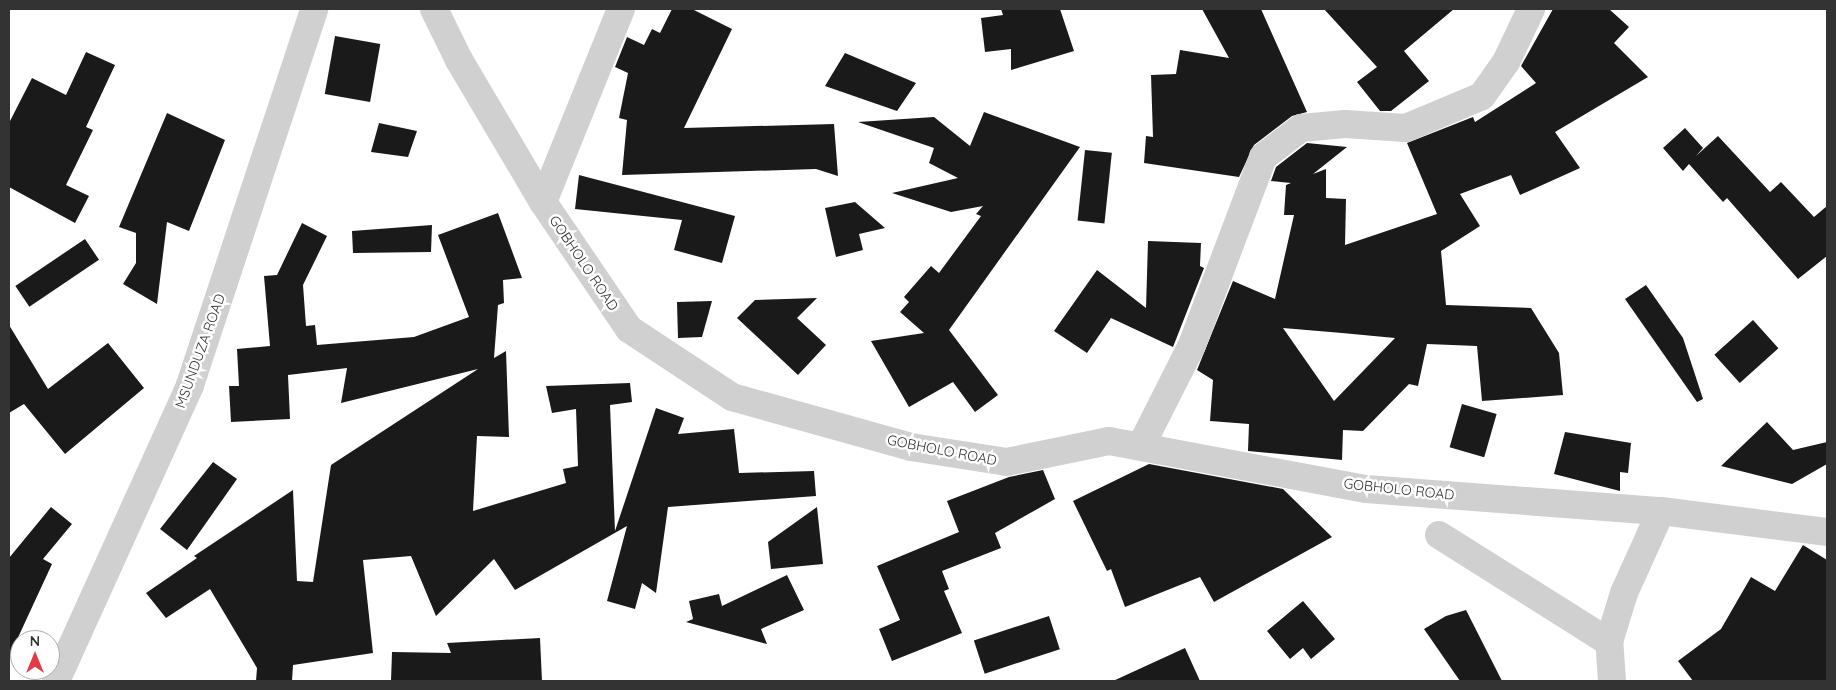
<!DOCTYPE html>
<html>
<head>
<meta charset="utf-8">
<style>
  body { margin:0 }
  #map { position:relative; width:1836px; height:690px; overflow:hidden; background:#fff; font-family:Quicksand,sans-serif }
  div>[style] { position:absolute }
  .building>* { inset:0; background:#1a1a1a; transform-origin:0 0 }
  .minor>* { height:28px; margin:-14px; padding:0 14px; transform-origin:14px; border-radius:14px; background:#d0d0d0 }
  span { translate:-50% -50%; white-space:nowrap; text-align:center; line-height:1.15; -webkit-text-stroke:5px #fff; paint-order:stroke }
  .street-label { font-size:14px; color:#333 }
  .frame { position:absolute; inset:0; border:10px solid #333; pointer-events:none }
  .north { position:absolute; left:10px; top:630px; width:50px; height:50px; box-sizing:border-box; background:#fff; border:1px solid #adadad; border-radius:50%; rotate:0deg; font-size:14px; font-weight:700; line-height:20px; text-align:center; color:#333 }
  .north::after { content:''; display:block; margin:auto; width:18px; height:22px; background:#e63946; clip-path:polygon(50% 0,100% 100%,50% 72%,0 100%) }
</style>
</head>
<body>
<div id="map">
  <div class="building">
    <i style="clip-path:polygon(672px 9px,692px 9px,732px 29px,684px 128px,834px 124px,838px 176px,816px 169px,622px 175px,627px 120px,619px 118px,628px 73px,615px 67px,627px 37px,644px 45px,652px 29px,660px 33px)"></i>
    <i style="clip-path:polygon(1001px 9px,1060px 9px,1074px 51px,1011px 70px,1011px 49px,985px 52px,981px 18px,1003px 15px)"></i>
    <i style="clip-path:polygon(1202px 9px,1261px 9px,1307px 112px,1292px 116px,1254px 145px,1239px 177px,1144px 163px,1146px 136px,1153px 137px,1151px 75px,1176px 74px,1180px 50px,1229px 58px)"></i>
    <i style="clip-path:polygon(1324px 9px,1454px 9px,1404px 51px,1429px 81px,1391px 111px,1380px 111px,1357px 82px,1377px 67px)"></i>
    <i style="clip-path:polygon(evenodd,1553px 9px,1609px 9px,1629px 27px,1614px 43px,1648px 77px,1555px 132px,1580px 168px,1520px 195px,1511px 175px,1460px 194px,1480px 226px,1441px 251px,1446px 305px,1531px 308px,1559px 353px,1563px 395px,1482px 401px,1477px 346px,1427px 344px,1418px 386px,1409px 384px,1363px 431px,1343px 430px,1342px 460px,1248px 451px,1249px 424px,1210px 421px,1213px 380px,1197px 370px,1233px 281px,1275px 299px,1294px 215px,1284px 215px,1286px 185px,1291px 183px,1271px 181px,1276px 167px,1307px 143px,1347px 147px,1313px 174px,1326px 169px,1326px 198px,1346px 199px,1345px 245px,1437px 214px,1407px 143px,1473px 117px,1475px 122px,1536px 83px,1521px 66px,1553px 9px,1283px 328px,1342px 333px,1395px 338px,1334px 401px,1283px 328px)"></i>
    <i style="left:335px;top:36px;width:46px;height:59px;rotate:10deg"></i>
    <i style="clip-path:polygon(86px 52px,115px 65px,86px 127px,93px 130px,66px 185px,89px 196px,75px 223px,9px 187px,9px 123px,32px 78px,66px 95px)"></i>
    <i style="clip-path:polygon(845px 53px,916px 83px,897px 111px,825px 86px)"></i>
    <i style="clip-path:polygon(984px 112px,1080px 147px,949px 330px,998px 395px,975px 412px,953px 382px,909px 407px,871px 341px,924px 333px,900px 312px,909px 302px,904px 297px,931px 266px,939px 273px,981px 216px,976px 214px,983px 206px,951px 212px,892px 193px,958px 178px,929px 163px,934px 148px,858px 122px,934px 117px,970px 146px)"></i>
    <i style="clip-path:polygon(167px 113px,225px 140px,189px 231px,167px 222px,157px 304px,123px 284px,136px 263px,136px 233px,119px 227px)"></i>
    <i style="clip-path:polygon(379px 123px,417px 131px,408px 157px,371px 152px)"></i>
    <i style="clip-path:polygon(1685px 128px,1703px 148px,1696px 156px,1718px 136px,1770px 192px,1781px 182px,1814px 217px,1827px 206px,1827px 256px,1798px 279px,1727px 198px,1723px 202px,1689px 164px,1683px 171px,1663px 148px)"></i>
    <i style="left:1085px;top:150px;width:27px;height:71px;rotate:6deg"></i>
    <i style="clip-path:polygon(579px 175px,735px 216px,722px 263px,674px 250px,682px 220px,575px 209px)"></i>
    <i style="clip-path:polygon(855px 202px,885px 228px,859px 234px,863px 250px,836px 257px,825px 208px)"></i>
    <i style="clip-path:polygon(498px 213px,522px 278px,503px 280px,504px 303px,498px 305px,494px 358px,506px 351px,509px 437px,477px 436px,473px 511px,566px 483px,563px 469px,578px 466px,576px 409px,552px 413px,546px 386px,630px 383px,632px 402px,610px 405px,615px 531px,656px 408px,684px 418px,678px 434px,734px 429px,739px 473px,814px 471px,816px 496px,668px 507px,656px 593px,642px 583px,635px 609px,607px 601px,627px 526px,515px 590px,494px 559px,436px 616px,411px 556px,363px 560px,373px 653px,293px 665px,292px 681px,256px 681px,257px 668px,210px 589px,166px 618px,146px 593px,197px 558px,194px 556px,293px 490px,297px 581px,313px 582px,331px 465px,478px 369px,341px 403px,347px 368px,288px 375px,290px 419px,231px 422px,229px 386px,239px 386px,237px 349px,270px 346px,264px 276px,277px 275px,302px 223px,327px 236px,303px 285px,306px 326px,315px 325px,317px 345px,414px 337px,469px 317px,438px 235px)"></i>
    <i style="clip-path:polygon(432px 225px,431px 252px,353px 253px,352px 231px)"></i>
    <i style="left:85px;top:239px;width:25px;height:84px;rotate:56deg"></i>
    <i style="clip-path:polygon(1148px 241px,1201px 243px,1200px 266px,1204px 268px,1173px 347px,1111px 318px,1087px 353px,1054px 331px,1097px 270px,1146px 308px)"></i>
    <i style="clip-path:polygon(1646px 285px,1683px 338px,1703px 399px,1697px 402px,1625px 299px)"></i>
    <i style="clip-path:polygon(817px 298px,797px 318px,826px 345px,798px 375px,737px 318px,755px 300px)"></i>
    <i style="clip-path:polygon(712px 301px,702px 337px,678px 338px,677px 302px)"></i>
    <i style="left:1753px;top:320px;width:38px;height:52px;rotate:48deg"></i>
    <i style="clip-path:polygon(9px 325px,48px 389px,108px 343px,144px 388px,65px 454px,24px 404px,9px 413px)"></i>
    <i style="left:1462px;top:404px;width:36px;height:45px;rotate:16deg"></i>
    <i style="clip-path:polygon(1767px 422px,1793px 450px,1827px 442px,1827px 464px,1792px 484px,1721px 466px)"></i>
    <i style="clip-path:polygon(1565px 432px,1631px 443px,1628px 473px,1620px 472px,1620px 491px,1554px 474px)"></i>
    <i style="clip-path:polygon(213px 462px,237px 479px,187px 550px,160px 529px)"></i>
    <i style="clip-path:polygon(1149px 464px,1283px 489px,1332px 537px,1214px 602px,1200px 577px,1125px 607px,1111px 569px,1107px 571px,1073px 501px)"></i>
    <i style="clip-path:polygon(1043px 470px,1055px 499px,995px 533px,1001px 548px,942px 571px,949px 589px,944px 591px,962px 633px,892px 661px,879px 629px,900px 620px,877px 566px,959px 532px,947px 501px,1009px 477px)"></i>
    <i style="clip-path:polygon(51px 507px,72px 524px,43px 559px,52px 564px,9px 657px,9px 558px)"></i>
    <i style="clip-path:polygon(817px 507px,823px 564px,771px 569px,768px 542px)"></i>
    <i style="clip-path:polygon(1803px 545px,1827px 560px,1827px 681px,1693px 681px,1678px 661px,1721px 629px,1751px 577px,1775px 591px)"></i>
    <i style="clip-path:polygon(787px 575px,804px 610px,761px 629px,767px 644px,686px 622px,693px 619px,689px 601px,719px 594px,722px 606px)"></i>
    <i style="clip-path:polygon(1303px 601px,1335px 639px,1311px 659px,1303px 648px,1290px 659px,1267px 631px)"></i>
    <i style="clip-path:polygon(1466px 610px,1502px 681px,1460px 681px,1424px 629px,1446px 616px)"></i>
    <i style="left:1049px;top:616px;width:35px;height:79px;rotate:72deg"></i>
    <i style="clip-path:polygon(540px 638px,542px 681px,391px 681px,392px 652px,451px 653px,447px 643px)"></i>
    <i style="clip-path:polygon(1185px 648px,1200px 681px,1113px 681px)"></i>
  </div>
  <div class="minor">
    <i style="left:434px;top:9px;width:57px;rotate:63.9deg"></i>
    <i style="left:459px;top:60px;width:165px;rotate:59.4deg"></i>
    <i style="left:543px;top:202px;width:153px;rotate:55.9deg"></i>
    <i style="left:629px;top:329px;width:123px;rotate:33.4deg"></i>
    <i style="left:732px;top:397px;width:186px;rotate:15.6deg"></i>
    <i style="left:911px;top:447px;width:97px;rotate:8.9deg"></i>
    <i style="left:1007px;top:462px;width:104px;rotate:-11.6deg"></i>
    <i style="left:1109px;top:441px;width:261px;rotate:10.6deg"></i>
    <i style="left:1366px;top:489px;width:296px;rotate:4.3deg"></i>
    <i style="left:1661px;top:511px;width:167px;rotate:7.2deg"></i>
    <i style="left:543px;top:202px;width:208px;rotate:-68deg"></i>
    <i style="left:1141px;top:446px;width:113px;rotate:-63.2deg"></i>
    <i style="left:1192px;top:345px;width:201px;rotate:-69.3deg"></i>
    <i style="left:1263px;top:157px;width:48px;rotate:-37.3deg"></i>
    <i style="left:1301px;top:128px;width:44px;rotate:-5.2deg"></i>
    <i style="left:1345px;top:124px;width:61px;rotate:3.8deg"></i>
    <i style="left:1406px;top:128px;width:82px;rotate:-22.8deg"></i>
    <i style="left:1482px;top:96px;width:42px;rotate:-54.8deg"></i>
    <i style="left:1506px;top:62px;width:59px;rotate:-64.7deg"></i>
    <i style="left:1439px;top:535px;width:201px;rotate:32.2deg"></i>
    <i style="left:56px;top:681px;width:325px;rotate:-65.6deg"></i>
    <i style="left:190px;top:385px;width:396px;rotate:-71.7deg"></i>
    <i style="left:1612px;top:681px;width:39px;rotate:-94deg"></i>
    <i style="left:1609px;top:642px;width:51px;rotate:-73deg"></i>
    <i style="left:1624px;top:593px;width:90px;rotate:-65.7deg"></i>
  </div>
  <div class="street-label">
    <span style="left:584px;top:263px;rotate:56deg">GOBHOLO ROAD</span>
    <span style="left:200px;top:351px;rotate:-70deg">MSUNDUZA ROAD</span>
    <span style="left:942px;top:450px;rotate:11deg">GOBHOLO ROAD</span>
    <span style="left:1399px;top:489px;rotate:6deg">GOBHOLO ROAD</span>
  </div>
  <div class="frame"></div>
  <div class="north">N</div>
</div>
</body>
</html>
